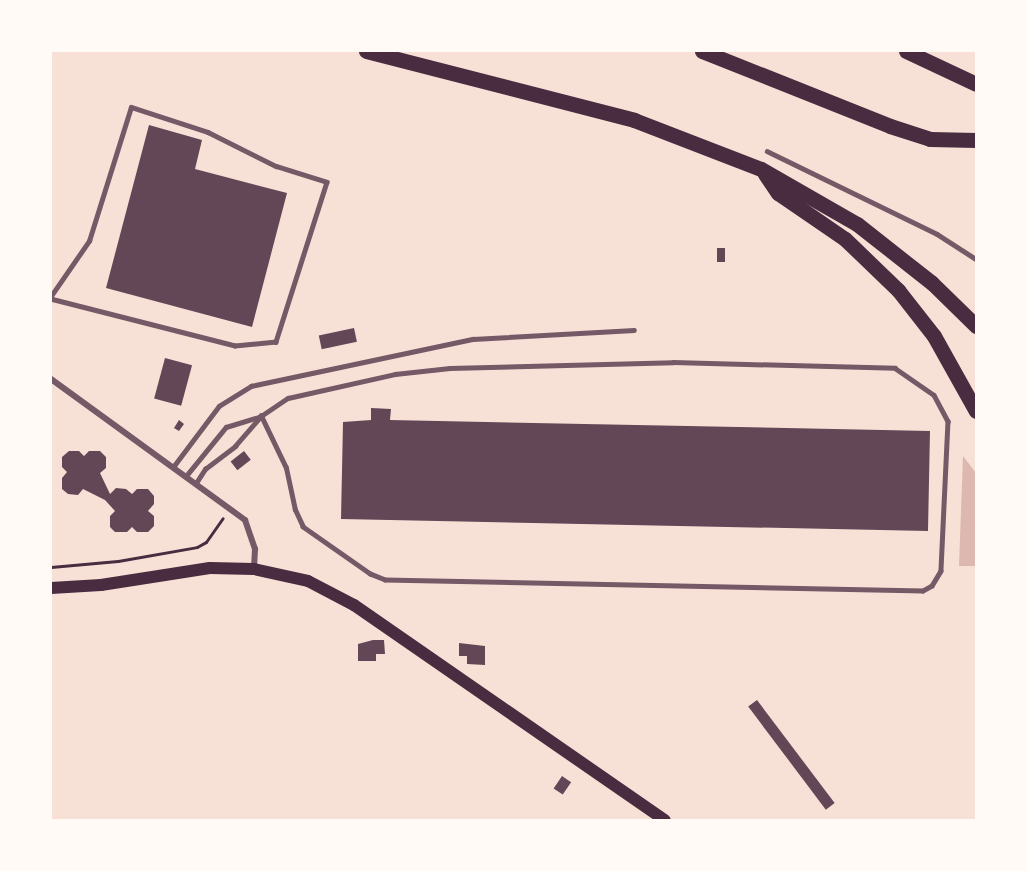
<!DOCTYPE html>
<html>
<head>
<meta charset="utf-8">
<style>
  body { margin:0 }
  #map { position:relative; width:1027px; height:871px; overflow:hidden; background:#f7e1d7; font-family:"Open Sans",sans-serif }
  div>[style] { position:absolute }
  .water>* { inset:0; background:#dcb8b0 }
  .building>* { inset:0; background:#644757; transform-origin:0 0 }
  .path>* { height:3px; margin:-1.5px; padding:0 1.5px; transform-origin:1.5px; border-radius:1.5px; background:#4a2c40 }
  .service>* { height:4.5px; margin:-2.25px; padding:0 2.25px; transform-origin:2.25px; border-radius:2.25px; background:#755966 }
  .minor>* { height:6px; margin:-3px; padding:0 3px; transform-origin:3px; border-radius:3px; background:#755966 }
  .secondary>* { height:12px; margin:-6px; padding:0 6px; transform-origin:6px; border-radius:6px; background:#4a2c40 }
  .trunk>* { height:15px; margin:-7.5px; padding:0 7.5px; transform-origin:7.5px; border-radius:7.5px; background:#4a2c40 }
  span { translate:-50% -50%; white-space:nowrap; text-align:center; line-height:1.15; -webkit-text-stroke:6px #fffaf5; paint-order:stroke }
  .frame { position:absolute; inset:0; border:52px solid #fffaf5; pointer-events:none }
</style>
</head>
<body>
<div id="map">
  <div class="water">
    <i style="clip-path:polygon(963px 456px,976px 473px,976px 566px,959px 566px)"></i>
  </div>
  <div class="building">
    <i style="clip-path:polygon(149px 125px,202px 140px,195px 169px,287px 193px,252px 327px,106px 288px)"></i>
    <i style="left:717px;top:248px;width:8px;height:14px"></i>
    <i style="left:354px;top:328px;width:14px;height:36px;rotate:78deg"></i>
    <i style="left:165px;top:358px;width:28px;height:42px;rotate:15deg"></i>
    <i style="clip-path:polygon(371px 408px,391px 409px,390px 420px,930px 431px,928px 531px,341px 519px,343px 422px,371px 420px)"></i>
    <i style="clip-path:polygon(179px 420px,184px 424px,179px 431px,174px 428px)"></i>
    <i style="clip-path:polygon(69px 451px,79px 451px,84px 456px,89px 451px,100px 451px,106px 457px,106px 468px,100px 473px,110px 494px,116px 488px,126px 489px,132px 494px,137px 489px,148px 489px,154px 496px,154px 504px,148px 511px,154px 516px,154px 526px,148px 532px,137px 532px,132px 527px,127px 532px,115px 532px,110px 527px,110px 516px,115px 511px,105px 500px,83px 489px,78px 495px,68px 494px,62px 489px,62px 478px,67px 472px,62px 467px,62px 457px)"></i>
    <i style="left:244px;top:451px;width:11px;height:17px;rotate:52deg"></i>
    <i style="clip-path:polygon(373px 640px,384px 640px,385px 654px,376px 654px,376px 661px,358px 661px,358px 644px)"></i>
    <i style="clip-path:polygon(459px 643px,485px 646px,485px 665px,467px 664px,467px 656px,459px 656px)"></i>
    <i style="left:757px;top:700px;width:129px;height:11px;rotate:53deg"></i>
    <i style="left:562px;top:776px;width:11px;height:15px;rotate:34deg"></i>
  </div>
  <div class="path">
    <i style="left:51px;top:567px;width:67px;rotate:-5.1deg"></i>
    <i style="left:118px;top:561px;width:80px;rotate:-10deg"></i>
    <i style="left:197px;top:547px;width:10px;rotate:-29deg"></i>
    <i style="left:206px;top:542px;width:29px;rotate:-55deg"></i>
  </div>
  <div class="service">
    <i style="left:767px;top:151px;width:189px;rotate:26deg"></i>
    <i style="left:937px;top:234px;width:46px;rotate:32.7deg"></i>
    <i style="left:51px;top:296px;width:67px;rotate:-55.4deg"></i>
    <i style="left:89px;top:241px;width:140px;rotate:-72.6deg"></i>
    <i style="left:131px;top:107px;width:81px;rotate:18deg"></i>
    <i style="left:208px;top:132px;width:76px;rotate:26.6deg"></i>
    <i style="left:276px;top:166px;width:53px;rotate:17.4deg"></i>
    <i style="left:327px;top:182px;width:168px;rotate:107.7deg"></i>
    <i style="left:276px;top:342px;width:41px;rotate:174.4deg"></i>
    <i style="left:235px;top:346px;width:190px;rotate:-165.7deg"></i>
    <i style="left:173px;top:467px;width:76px;rotate:-53deg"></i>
    <i style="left:219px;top:406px;width:38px;rotate:-32deg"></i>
    <i style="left:251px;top:386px;width:227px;rotate:-12deg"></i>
    <i style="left:473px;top:339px;width:161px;rotate:-3.2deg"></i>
    <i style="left:186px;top:476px;width:63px;rotate:-50.8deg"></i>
    <i style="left:226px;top:427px;width:37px;rotate:-17deg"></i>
    <i style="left:261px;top:416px;width:32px;rotate:-34deg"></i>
    <i style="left:288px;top:398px;width:110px;rotate:-12.6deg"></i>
    <i style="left:395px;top:374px;width:55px;rotate:-6.2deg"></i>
    <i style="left:450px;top:368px;width:223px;rotate:-1.5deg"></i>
    <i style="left:673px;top:362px;width:222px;rotate:1.5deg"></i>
    <i style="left:895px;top:368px;width:47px;rotate:34.7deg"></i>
    <i style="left:934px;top:395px;width:30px;rotate:62deg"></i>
    <i style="left:948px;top:421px;width:150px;rotate:92.7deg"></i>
    <i style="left:941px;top:571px;width:17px;rotate:121deg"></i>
    <i style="left:932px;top:586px;width:10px;rotate:151deg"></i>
    <i style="left:923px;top:591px;width:538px;rotate:-178.83deg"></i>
    <i style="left:385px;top:580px;width:16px;rotate:-158deg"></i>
    <i style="left:370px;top:574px;width:82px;rotate:-145deg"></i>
    <i style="left:303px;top:527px;width:19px;rotate:-115deg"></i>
    <i style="left:295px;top:510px;width:43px;rotate:-102.1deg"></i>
    <i style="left:286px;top:468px;width:58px;rotate:-115.7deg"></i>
    <i style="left:196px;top:483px;width:17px;rotate:-57deg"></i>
    <i style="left:205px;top:469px;width:38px;rotate:-37deg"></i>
    <i style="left:235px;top:446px;width:40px;rotate:-49deg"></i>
  </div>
  <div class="minor">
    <i style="left:51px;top:379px;width:240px;rotate:36deg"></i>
    <i style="left:245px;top:520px;width:31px;rotate:71deg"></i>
    <i style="left:255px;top:549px;width:20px;rotate:93deg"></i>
  </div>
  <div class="secondary">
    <i style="left:51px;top:588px;width:50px;rotate:-3.4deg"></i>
    <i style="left:101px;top:585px;width:110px;rotate:-8.9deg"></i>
    <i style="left:210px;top:568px;width:44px;rotate:1.3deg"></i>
    <i style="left:254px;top:569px;width:55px;rotate:12.5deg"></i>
    <i style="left:308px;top:581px;width:52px;rotate:27.6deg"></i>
    <i style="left:354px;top:605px;width:378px;rotate:34.7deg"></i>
  </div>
  <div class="trunk">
    <i style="left:366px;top:51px;width:277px;rotate:14.4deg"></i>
    <i style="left:634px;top:120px;width:136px;rotate:21.1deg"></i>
    <i style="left:761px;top:169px;width:111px;rotate:29.8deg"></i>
    <i style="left:857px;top:224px;width:95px;rotate:38.2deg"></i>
    <i style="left:932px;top:283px;width:62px;rotate:44.3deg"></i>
    <i style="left:702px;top:51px;width:202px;rotate:21.7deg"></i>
    <i style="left:890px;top:126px;width:42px;rotate:18deg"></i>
    <i style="left:930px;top:139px;width:46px;rotate:1.2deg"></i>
    <i style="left:906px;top:51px;width:77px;rotate:25.2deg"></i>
    <i style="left:765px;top:174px;width:23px;rotate:56deg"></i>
    <i style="left:778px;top:193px;width:81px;rotate:34.5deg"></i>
    <i style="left:845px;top:239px;width:74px;rotate:43.9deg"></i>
    <i style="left:898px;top:290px;width:58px;rotate:52deg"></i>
    <i style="left:934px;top:336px;width:86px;rotate:60.8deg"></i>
  </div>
  <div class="frame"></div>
</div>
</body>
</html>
